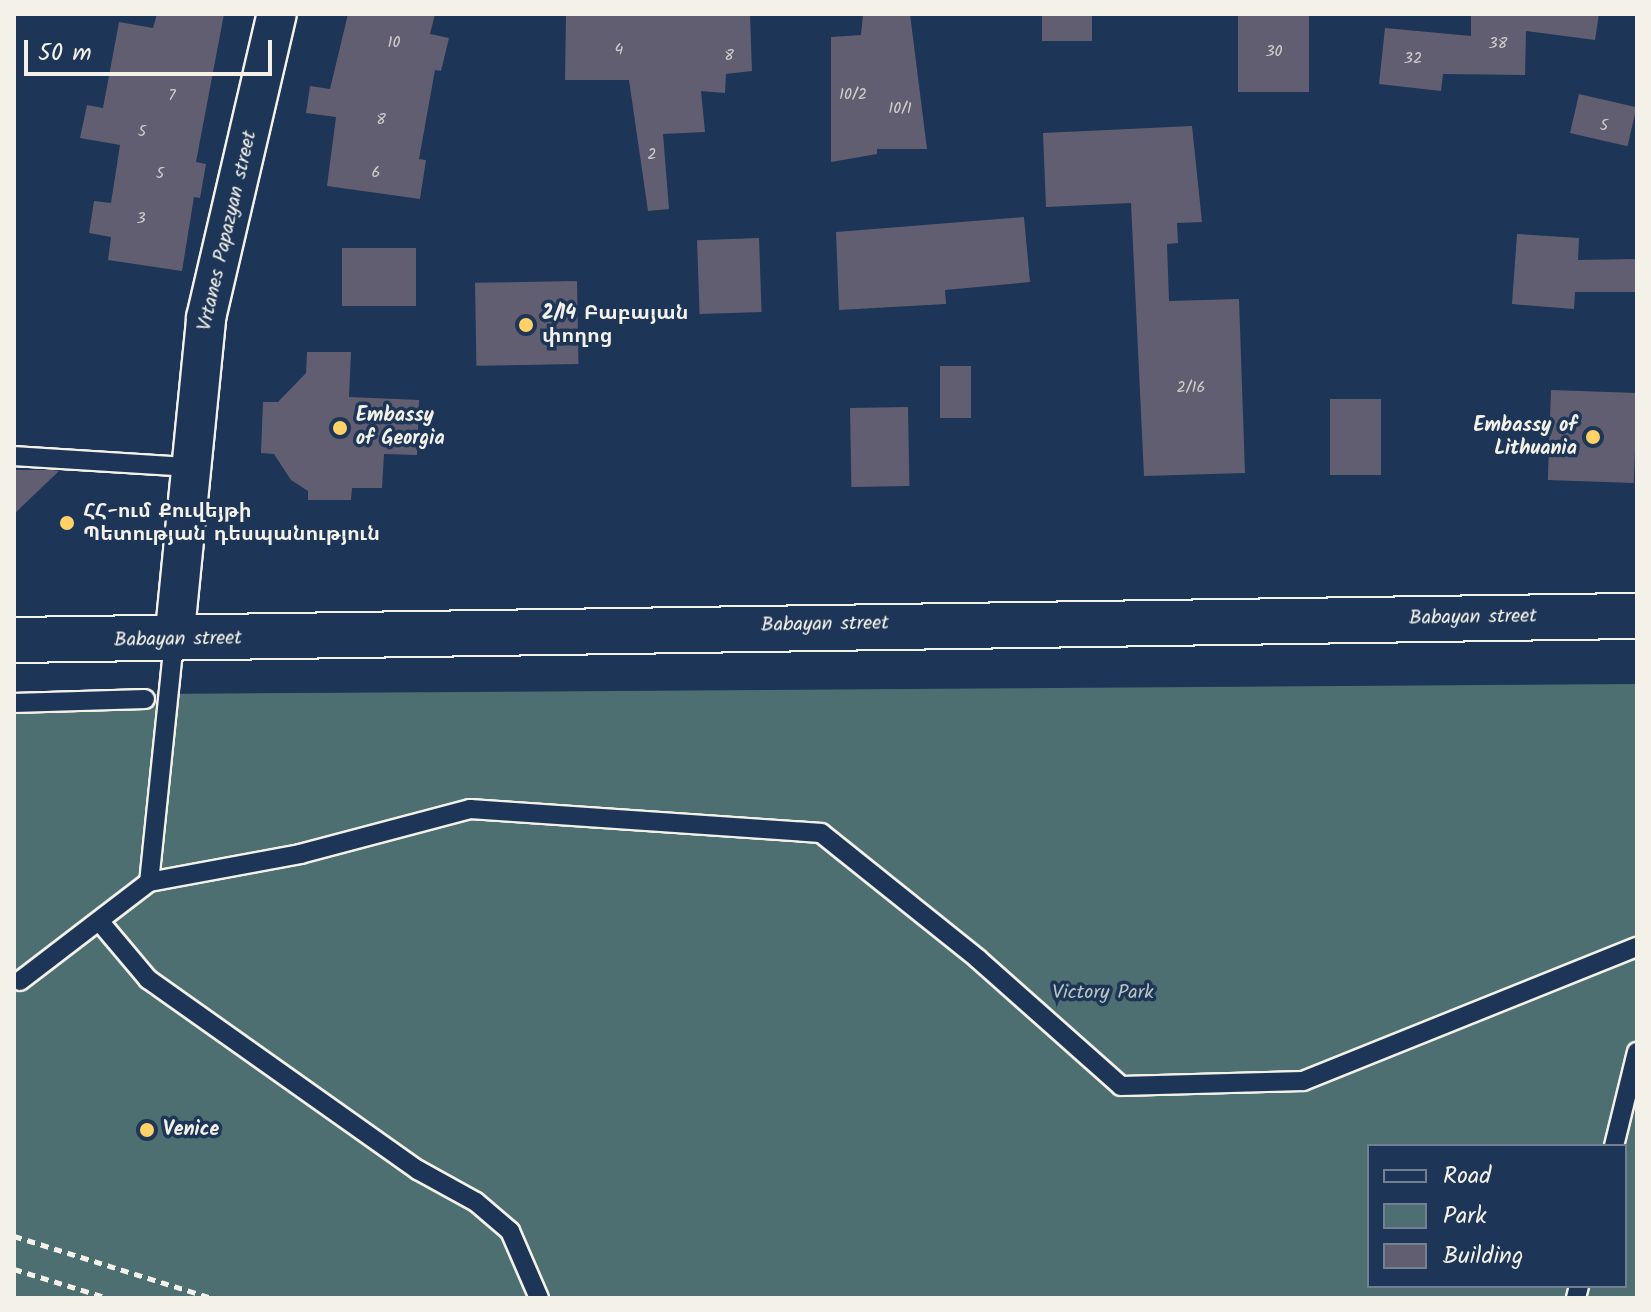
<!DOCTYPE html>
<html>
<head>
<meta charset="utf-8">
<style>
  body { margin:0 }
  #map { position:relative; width:1651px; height:1312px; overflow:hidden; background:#1d3557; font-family:Kalam,"Noto Sans Armenian",sans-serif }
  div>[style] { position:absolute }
  .green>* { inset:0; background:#4d6f71 }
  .building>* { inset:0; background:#625e71; transform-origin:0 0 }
  .path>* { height:5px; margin-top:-2.5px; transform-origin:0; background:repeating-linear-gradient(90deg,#f4f1e8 0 8px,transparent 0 14px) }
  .roads { filter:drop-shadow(2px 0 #f4f1e8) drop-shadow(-2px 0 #f4f1e8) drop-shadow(0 2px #f4f1e8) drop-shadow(0 -2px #f4f1e8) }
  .lane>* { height:18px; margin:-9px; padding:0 9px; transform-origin:9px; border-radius:9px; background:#1d3557 }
  .street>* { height:38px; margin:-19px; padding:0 19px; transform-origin:19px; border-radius:19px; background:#1d3557 }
  .secondary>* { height:44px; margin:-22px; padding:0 22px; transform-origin:22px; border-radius:22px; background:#1d3557 }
  .dots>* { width:22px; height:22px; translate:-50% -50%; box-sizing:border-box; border:4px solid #1d3557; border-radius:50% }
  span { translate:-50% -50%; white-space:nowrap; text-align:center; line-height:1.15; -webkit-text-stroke:7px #1d3557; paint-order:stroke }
  .number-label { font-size:16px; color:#d0ccca }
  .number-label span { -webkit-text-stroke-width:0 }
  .street-label { font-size:20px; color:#f4f1e8 }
  .poi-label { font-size:20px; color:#f4f1e8; font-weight:700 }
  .left { translate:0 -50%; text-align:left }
  .right { translate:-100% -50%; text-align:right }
  .park-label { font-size:20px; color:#bac4be }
  .frame { position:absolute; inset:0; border:16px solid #f4f1e8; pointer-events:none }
  .legend { position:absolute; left:1367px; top:1144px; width:260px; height:144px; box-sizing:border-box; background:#1d3557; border:2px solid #738091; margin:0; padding:10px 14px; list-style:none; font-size:24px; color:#f4f1e8 }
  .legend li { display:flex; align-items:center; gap:16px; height:40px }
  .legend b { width:40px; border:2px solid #738091 }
  .scale { position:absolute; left:24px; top:40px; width:248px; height:36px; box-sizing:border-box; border:4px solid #f4f1e8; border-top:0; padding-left:10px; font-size:24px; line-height:28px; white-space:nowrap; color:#f4f1e8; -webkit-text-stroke:6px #1d3557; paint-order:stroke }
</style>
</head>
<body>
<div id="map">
  <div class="green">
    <i style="clip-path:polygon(evenodd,1637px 684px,1637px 1298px,14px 1298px,14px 695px,1637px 684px,1369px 1146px,1625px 1146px,1625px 1286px,1369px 1286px,1369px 1146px)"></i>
  </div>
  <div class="building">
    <i style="clip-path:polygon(157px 14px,224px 14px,196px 162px,206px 164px,200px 198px,194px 197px,182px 271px,108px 260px,111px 237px,89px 233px,94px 201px,111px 203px,120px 145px,80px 138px,87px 105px,103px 108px,119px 22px,153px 28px)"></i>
    <i style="clip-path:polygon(348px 14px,435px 14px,430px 34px,449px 38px,441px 71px,435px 70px,419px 159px,426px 160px,420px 199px,327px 186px,336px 117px,306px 113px,310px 86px,330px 89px)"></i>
    <i style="clip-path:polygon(566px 14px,750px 14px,752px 71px,726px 74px,725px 93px,701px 91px,705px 132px,663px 134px,669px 209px,648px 211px,629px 80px,565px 80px)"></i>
    <i style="clip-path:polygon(863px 14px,910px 14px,927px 149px,877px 149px,877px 154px,831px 162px,831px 37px,861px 35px)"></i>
    <i style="left:1042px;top:14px;width:50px;height:27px"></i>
    <i style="left:1238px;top:14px;width:71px;height:78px"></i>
    <i style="clip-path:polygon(1471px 14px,1599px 14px,1595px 40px,1526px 31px,1525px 75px,1443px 74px,1441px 91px,1379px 84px,1385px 28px,1471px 36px)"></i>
    <i style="left:1579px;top:94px;width:59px;height:40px;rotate:13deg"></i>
    <i style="clip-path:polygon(1192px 126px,1202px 222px,1177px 223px,1178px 243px,1167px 244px,1169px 301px,1239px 299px,1245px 473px,1144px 476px,1131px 203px,1046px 207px,1043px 133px)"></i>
    <i style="clip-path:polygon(1024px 217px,1030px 282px,945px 290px,946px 304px,839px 310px,836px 232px)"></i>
    <i style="clip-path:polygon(1517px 234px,1579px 238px,1578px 260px,1637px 259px,1637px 292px,1575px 292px,1574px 309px,1512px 304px)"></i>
    <i style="left:759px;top:238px;width:74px;height:62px;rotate:88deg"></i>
    <i style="left:416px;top:248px;width:58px;height:74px;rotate:90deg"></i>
    <i style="left:577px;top:281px;width:83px;height:102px;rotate:89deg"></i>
    <i style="clip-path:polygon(307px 352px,351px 352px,349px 397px,419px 400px,417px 455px,384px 454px,382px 488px,352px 488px,351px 500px,308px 500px,308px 491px,291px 480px,274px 454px,261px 453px,263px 402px,278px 402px,306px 373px)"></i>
    <i style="left:940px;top:366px;width:31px;height:52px"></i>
    <i style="left:1551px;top:390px;width:86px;height:90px;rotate:2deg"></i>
    <i style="left:1381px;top:399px;width:76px;height:51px;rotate:90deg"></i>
    <i style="left:908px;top:407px;width:79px;height:58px;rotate:89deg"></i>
    <i style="clip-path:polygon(14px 470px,52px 470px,59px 471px,14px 514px)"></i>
  </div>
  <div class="path">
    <i style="left:14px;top:1236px;width:207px;rotate:17.4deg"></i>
    <i style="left:14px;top:1269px;width:98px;rotate:17.1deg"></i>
  </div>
  <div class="roads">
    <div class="lane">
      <i style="left:14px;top:456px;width:176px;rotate:3.6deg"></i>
      <i style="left:174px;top:641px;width:242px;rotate:95.9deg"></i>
      <i style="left:149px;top:882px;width:154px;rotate:-10.5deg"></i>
      <i style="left:300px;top:854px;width:176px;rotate:-14.8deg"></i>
      <i style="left:470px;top:809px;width:352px;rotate:3.9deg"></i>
      <i style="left:821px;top:833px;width:201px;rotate:38.7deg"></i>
      <i style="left:978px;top:959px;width:191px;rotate:41.6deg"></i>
      <i style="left:1121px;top:1086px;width:182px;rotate:-1.6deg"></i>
      <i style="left:1303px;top:1081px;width:360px;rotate:-21.9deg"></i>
      <i style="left:14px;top:703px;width:131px;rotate:-1.7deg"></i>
      <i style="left:100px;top:922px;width:75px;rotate:49.9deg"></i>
      <i style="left:148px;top:979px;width:331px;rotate:35.3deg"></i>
      <i style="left:418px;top:1170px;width:66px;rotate:28.9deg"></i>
      <i style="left:476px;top:1202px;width:45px;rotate:40.5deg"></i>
      <i style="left:510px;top:1231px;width:73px;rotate:66.6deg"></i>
      <i style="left:20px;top:981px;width:163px;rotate:-37.5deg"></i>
      <i style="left:1614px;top:1146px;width:97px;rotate:-76.3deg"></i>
      <i style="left:1576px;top:1298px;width:12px;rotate:-76deg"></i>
    </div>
    <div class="street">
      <i style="left:174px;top:641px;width:325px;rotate:-84.3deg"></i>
      <i style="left:206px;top:318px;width:312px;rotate:-76.9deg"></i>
    </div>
    <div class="secondary">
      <i style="left:14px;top:640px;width:1623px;rotate:-0.85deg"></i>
    </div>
  </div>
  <div class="dots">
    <i style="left:526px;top:325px;background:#ffd166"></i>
    <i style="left:340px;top:428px;background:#ffd166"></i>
    <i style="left:1593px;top:437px;background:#ffd166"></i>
    <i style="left:67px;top:523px;background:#ffd166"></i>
    <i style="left:147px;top:1130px;background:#ffd166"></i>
  </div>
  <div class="number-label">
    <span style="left:394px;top:43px">10</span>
    <span style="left:1498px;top:44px">38</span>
    <span style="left:619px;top:50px">4</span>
    <span style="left:1274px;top:52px">30</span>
    <span style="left:729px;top:56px">8</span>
    <span style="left:1413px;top:59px">32</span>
    <span style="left:853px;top:95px">10/2</span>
    <span style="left:172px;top:96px">7</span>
    <span style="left:900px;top:109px">10/1</span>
    <span style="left:381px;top:120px">8</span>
    <span style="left:1604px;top:126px">5</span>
    <span style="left:142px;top:132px">5</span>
    <span style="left:652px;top:155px">2</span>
    <span style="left:376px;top:173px">6</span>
    <span style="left:160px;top:174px">5</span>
    <span style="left:141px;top:219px">3</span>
    <span style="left:1191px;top:388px">2/16</span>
  </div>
  <div class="street-label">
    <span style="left:228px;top:231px;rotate:-77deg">Vrtanes Papazyan street</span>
    <span style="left:1473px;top:618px;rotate:-1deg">Babayan street</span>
    <span style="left:825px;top:625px;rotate:-1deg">Babayan street</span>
    <span style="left:178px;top:640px;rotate:-1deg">Babayan street</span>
  </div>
  <div class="poi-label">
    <span class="left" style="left:542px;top:326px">2/14 Բաբայան<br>փողոց</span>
    <span class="left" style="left:356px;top:428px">Embassy<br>of Georgia</span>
    <span class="right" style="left:1577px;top:438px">Embassy of<br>Lithuania</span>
    <span class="left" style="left:83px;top:524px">ՀՀ-ում Քուվեյթի<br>Պետության դեսպանություն</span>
    <span class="left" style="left:163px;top:1130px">Venice</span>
  </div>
  <div class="park-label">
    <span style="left:1103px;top:993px">Victory Park</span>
  </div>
  <div class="frame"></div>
  <ul class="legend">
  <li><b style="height:10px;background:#1d3557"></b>Road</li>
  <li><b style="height:22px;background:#4d6f71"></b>Park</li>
  <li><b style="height:22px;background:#625e71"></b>Building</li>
  </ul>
  <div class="scale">50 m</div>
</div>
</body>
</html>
